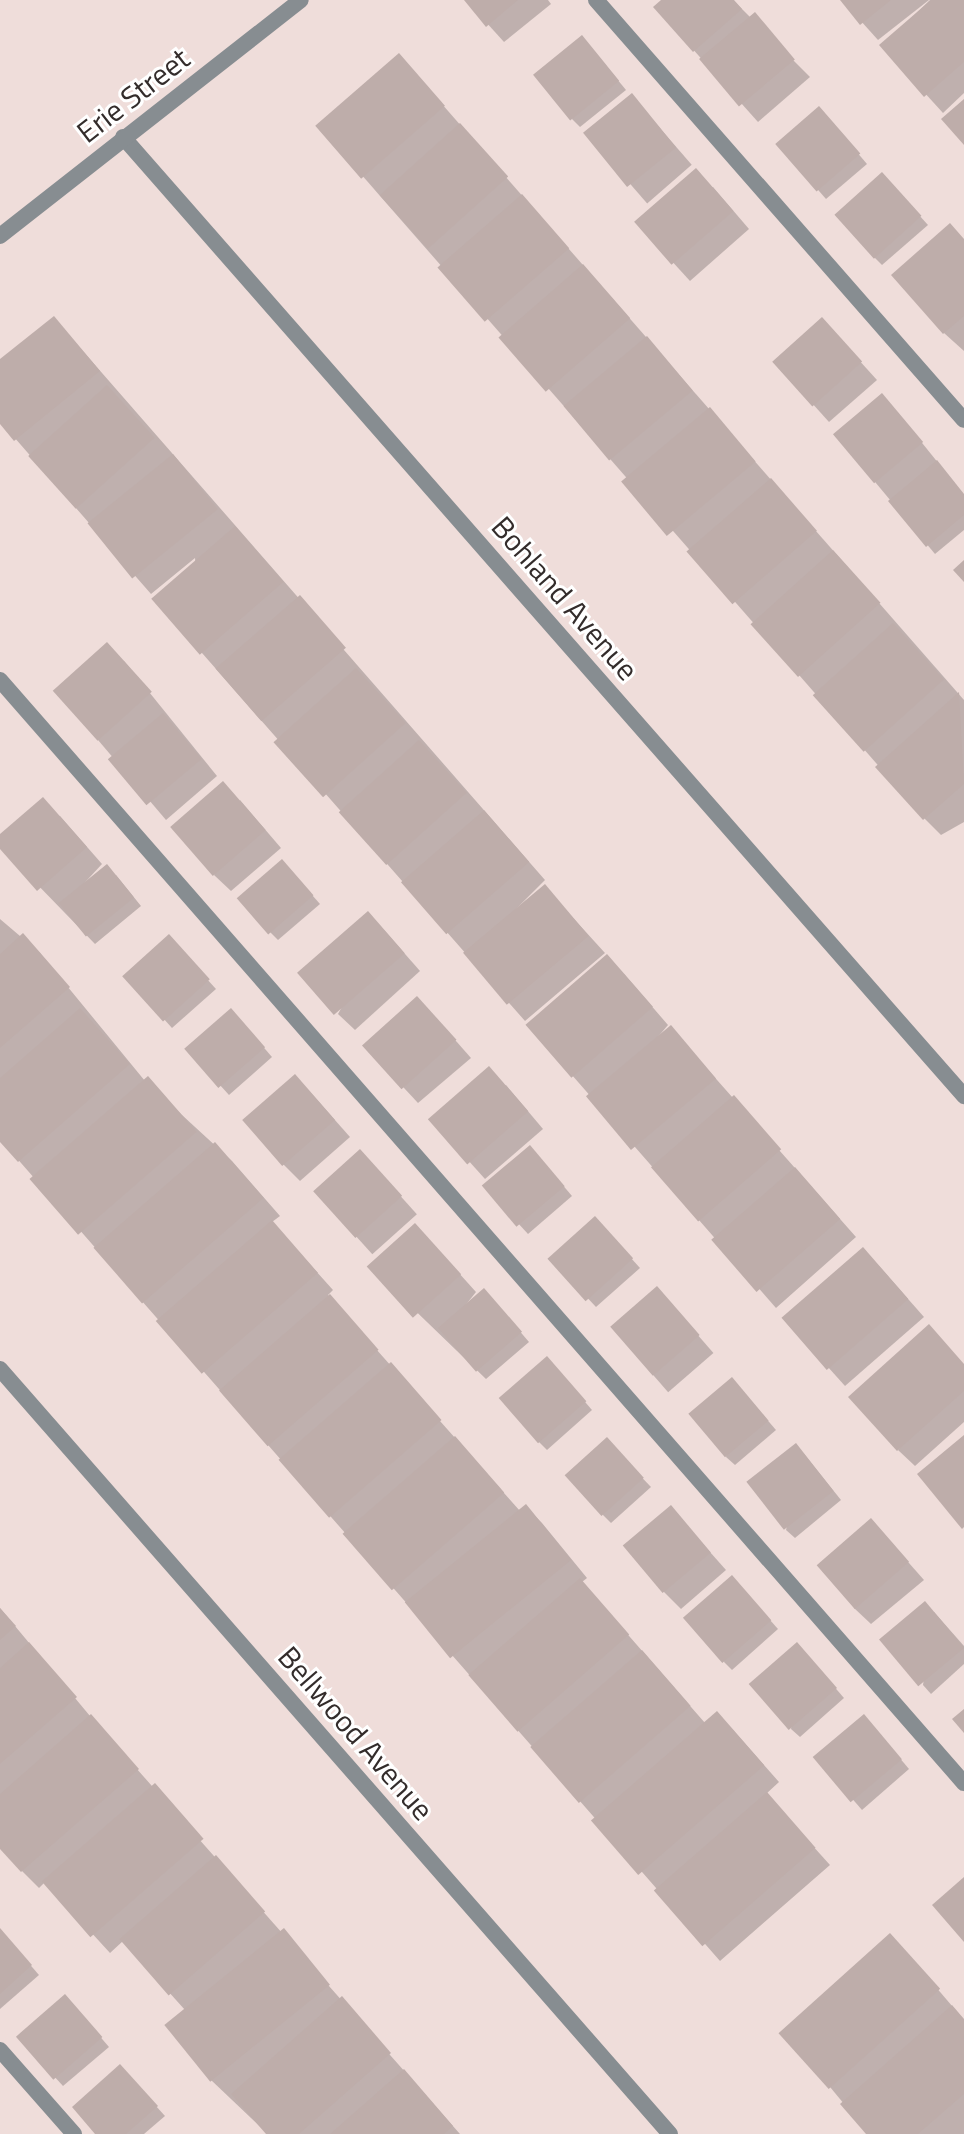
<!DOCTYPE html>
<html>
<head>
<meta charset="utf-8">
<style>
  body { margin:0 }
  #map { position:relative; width:964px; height:2134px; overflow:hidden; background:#efddda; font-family:"Titillium Web",sans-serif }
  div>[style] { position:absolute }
  .shadow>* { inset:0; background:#0003; transform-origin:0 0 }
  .building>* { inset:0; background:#beadaa; transform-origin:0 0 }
  .service>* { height:16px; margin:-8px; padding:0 8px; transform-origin:8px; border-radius:8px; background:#878d91 }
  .minor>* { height:16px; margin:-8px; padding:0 8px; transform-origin:8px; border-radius:8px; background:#878d91 }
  span { translate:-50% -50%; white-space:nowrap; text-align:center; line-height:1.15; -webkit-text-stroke:6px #fff; paint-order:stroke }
  .street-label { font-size:30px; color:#332c2b }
</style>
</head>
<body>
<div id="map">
  <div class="shadow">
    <i style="clip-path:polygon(466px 0,548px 0,551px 4px,504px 42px)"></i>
    <i style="clip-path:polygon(664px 0,733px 0,810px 77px,758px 122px,656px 8px)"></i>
    <i style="clip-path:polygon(842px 0,929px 0,878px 40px)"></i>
    <i style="clip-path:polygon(964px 0,964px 93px,943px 113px,882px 46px,930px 0)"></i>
    <i style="clip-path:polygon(590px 46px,626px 90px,580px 127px,572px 119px)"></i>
    <i style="clip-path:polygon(399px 55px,964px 700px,964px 822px,941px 835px,925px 819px,318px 125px)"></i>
    <i style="left:632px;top:96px;width:91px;height:59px;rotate:49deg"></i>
    <i style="clip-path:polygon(827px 117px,867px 164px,826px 199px,778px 144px)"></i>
    <i style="clip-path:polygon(890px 183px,928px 225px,882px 265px,874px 257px)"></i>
    <i style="clip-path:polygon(713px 187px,749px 229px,690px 281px,637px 223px)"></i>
    <i style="clip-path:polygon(964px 240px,964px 351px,944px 333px)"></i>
    <i style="clip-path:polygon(54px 318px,545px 880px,505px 920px,545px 887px,605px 953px,525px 1021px,202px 653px,195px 558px,151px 594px,0 421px,0 362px)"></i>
    <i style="clip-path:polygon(838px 337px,877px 380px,829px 422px,774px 361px)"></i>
    <i style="clip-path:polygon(898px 413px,964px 495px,964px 530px,935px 554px,836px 435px)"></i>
    <i style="clip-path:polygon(124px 661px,217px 776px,166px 820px,98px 740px)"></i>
    <i style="clip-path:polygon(240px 800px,281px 848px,231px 891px,214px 875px)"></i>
    <i style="clip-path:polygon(60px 816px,102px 864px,77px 891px,116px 875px,141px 906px,95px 944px,0 846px,0 837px)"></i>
    <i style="clip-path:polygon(290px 870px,320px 904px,278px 940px,270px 932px)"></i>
    <i style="clip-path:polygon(0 919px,40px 953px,145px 1081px,232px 1161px,280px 1216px,272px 1222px,333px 1290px,328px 1295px,520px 1511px,526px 1507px,542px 1523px,587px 1578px,582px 1582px,705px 1723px,733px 1730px,779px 1782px,766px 1794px,830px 1865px,720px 1961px,0 1139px)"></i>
    <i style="clip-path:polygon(384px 930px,420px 971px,355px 1030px,338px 1014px)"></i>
    <i style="clip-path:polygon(177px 946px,216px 989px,172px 1028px,125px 976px)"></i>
    <i style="clip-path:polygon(624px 974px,668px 1025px,651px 1045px,671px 1028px,856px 1237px,776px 1308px,529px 1026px)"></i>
    <i style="clip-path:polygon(434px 1016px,471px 1058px,418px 1103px,364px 1045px)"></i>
    <i style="clip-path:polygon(240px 1020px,272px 1057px,229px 1095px,188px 1050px)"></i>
    <i style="clip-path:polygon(506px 1085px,543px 1129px,485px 1179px,431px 1119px)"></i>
    <i style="clip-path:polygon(311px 1093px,350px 1137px,300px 1181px,283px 1164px)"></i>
    <i style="left:360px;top:1151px;width:85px;height:60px;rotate:48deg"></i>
    <i style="clip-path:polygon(538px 1156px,572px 1196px,528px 1234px,485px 1187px)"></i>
    <i style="clip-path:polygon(603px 1227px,640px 1268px,596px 1307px,550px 1258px)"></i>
    <i style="clip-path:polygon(431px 1242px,476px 1292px,464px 1307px,492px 1299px,529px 1342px,486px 1379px,369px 1266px)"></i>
    <i style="clip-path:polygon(879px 1266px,924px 1317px,845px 1386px,784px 1318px)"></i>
    <i style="left:657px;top:1288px;width:86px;height:60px;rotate:49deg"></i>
    <i style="clip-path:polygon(964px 1364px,964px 1422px,915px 1466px,898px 1450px)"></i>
    <i style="clip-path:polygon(555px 1367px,592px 1410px,547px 1450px,539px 1442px)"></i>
    <i style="clip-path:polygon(740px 1388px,776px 1430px,735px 1465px,726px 1457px)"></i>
    <i style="clip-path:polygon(606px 1440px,651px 1487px,611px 1523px,603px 1515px)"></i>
    <i style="clip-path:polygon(804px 1454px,841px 1500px,795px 1538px,786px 1530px)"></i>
    <i style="clip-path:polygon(670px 1507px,726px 1570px,681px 1609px,664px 1592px)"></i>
    <i style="clip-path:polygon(871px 1520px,924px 1580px,871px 1624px,854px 1608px)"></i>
    <i style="clip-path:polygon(740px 1586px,778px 1629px,732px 1670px,724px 1662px)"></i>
    <i style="clip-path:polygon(0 1608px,90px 1716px,460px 2134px,268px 2134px,211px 2080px,185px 2010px,123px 1941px,110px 1953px,45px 1882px,39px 1888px,22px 1871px,0 1846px)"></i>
    <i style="clip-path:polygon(934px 1612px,964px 1646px,964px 1664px,931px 1694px,923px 1685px)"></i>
    <i style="clip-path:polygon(805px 1653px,844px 1698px,800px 1737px,791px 1729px)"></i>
    <i style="clip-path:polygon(872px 1725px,909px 1769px,862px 1810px,817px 1758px)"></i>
    <i style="clip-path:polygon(0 1930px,39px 1975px,0 2009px)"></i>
    <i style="clip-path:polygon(906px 1952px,964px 2020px,964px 2134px,869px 2134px,830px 2087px)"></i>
    <i style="clip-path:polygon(73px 2005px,109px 2047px,63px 2086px,19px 2038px)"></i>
    <i style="clip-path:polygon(128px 2075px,165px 2116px,144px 2134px,98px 2134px)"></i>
  </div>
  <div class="building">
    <i style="clip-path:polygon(464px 0,518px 0,486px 27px)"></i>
    <i style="clip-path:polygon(661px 0,734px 0,742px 9px,693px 52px,653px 7px)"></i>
    <i style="clip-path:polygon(840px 0,891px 0,860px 25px)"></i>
    <i style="clip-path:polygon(931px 0,964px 0,964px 62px,924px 97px,879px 45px)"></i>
    <i style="left:755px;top:12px;width:62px;height:73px;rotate:50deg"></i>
    <i style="left:582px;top:35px;width:59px;height:63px;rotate:51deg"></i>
    <i style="left:399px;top:53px;width:70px;height:111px;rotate:49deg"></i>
    <i style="left:632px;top:93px;width:70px;height:63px;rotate:51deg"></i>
    <i style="clip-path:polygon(964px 99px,964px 145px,941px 119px)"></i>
    <i style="left:819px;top:106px;width:63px;height:58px;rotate:49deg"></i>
    <i style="left:460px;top:123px;width:72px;height:108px;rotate:48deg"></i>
    <i style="left:696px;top:168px;width:57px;height:82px;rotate:49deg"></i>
    <i style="left:882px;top:172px;width:59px;height:64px;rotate:48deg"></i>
    <i style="left:522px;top:194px;width:72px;height:112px;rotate:49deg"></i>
    <i style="clip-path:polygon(950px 223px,964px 239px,964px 316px,943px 334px,891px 275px)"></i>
    <i style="left:583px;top:264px;width:72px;height:112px;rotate:49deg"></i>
    <i style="clip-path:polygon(54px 316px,100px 371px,14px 441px,0 424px,0 359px)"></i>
    <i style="left:822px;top:317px;width:60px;height:67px;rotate:48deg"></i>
    <i style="left:647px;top:336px;width:71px;height:109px;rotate:50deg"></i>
    <i style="left:107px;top:385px;width:71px;height:106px;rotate:48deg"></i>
    <i style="left:882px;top:393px;width:64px;height:64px;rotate:50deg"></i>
    <i style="left:710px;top:407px;width:71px;height:116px;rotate:50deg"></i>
    <i style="left:173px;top:454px;width:71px;height:110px;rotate:51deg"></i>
    <i style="clip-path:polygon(937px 460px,964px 494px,964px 515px,926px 547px,888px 501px)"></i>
    <i style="left:771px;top:478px;width:70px;height:112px;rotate:49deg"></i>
    <i style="left:235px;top:526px;width:74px;height:111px;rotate:49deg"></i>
    <i style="left:833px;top:550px;width:71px;height:111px;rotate:48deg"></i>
    <i style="clip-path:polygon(964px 560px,964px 582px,953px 570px)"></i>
    <i style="left:300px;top:595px;width:70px;height:112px;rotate:49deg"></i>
    <i style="left:893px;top:623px;width:76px;height:108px;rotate:48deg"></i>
    <i style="left:107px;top:642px;width:67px;height:73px;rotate:48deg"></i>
    <i style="left:356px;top:668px;width:74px;height:111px;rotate:48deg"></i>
    <i style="clip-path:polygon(959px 692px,964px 784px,923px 820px,875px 767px)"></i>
    <i style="left:163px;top:713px;width:60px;height:72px;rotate:50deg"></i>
    <i style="left:419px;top:740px;width:71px;height:108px;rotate:48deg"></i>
    <i style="left:223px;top:781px;width:65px;height:70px;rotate:49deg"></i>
    <i style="clip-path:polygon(43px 797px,87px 847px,37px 891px,0 849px,0 834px)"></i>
    <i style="left:484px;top:810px;width:69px;height:110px;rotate:49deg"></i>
    <i style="left:282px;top:859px;width:48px;height:60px;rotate:49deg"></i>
    <i style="left:107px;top:864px;width:43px;height:62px;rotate:51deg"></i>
    <i style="left:545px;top:884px;width:68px;height:107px;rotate:50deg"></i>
    <i style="left:368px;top:911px;width:56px;height:94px;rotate:49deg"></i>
    <i style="clip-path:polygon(23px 933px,70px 987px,0 1048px,0 954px)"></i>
    <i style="left:169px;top:934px;width:61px;height:63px;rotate:48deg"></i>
    <i style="left:607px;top:954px;width:70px;height:108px;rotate:49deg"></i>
    <i style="left:417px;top:996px;width:59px;height:74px;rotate:48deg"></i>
    <i style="clip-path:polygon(80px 1008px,130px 1064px,18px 1162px,0 1142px,0 1078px)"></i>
    <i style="left:231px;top:1008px;width:52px;height:62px;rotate:49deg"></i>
    <i style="left:671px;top:1025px;width:70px;height:111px;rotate:50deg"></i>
    <i style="left:489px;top:1066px;width:60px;height:81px;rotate:49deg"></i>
    <i style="left:295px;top:1074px;width:61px;height:70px;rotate:49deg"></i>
    <i style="left:148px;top:1076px;width:74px;height:157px;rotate:49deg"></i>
    <i style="left:734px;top:1095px;width:72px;height:110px;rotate:49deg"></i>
    <i style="left:215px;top:1142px;width:74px;height:161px;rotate:49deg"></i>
    <i style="left:530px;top:1145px;width:54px;height:63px;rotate:50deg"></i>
    <i style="left:360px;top:1149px;width:63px;height:63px;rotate:48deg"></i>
    <i style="left:795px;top:1167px;width:69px;height:111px;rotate:49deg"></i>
    <i style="left:595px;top:1216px;width:57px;height:64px;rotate:48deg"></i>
    <i style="left:272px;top:1220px;width:70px;height:154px;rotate:49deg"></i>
    <i style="left:415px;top:1223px;width:69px;height:65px;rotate:48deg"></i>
    <i style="left:863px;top:1247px;width:69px;height:108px;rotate:49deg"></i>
    <i style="left:657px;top:1286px;width:65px;height:62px;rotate:49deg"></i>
    <i style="left:484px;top:1288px;width:58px;height:61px;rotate:49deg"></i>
    <i style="left:330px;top:1294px;width:74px;height:147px;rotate:49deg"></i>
    <i style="clip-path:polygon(929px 1324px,964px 1364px,964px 1391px,897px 1451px,848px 1397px)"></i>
    <i style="left:547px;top:1356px;width:60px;height:64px;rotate:49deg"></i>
    <i style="left:391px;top:1362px;width:77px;height:149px;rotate:49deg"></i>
    <i style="left:732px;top:1377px;width:57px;height:57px;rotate:50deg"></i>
    <i style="clip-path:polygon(964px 1435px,964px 1527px,962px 1529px,917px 1474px)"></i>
    <i style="left:455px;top:1436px;width:75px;height:149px;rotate:49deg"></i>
    <i style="left:607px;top:1437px;width:55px;height:57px;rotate:48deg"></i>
    <i style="left:796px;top:1443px;width:61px;height:63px;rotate:52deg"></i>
    <i style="left:526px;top:1504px;width:72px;height:156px;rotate:51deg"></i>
    <i style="left:671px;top:1505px;width:62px;height:63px;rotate:50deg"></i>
    <i style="left:871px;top:1518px;width:58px;height:72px;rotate:49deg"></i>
    <i style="left:732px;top:1575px;width:60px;height:65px;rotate:49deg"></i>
    <i style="left:580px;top:1578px;width:75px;height:148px;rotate:49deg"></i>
    <i style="left:925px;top:1601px;width:61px;height:60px;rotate:50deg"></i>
    <i style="clip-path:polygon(0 1608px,16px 1626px,0 1640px)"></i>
    <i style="clip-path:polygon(29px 1642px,77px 1697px,0 1764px,0 1668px)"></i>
    <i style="left:797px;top:1642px;width:61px;height:64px;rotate:49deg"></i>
    <i style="left:642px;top:1650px;width:74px;height:148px;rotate:49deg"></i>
    <i style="clip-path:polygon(964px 1709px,964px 1733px,952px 1719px)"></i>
    <i style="left:717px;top:1711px;width:72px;height:167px;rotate:49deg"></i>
    <i style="clip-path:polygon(91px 1714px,139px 1769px,21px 1872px,0 1849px,0 1794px)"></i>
    <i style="left:864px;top:1714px;width:59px;height:67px;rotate:50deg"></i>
    <i style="left:155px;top:1783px;width:74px;height:150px;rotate:49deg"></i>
    <i style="left:767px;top:1792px;width:74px;height:150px;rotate:49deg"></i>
    <i style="left:216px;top:1855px;width:75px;height:128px;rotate:49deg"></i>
    <i style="clip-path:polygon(964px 1877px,964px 1942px,932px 1905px)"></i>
    <i style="clip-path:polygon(0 1928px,32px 1965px,0 1994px)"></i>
    <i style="left:284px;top:1928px;width:73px;height:154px;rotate:51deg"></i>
    <i style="left:890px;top:1933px;width:75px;height:150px;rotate:48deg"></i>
    <i style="left:65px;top:1994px;width:57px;height:65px;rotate:49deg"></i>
    <i style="clip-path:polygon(342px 1996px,391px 2053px,299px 2134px,266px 2134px,231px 2094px)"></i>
    <i style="clip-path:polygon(952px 2005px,964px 2019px,964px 2094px,918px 2134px,866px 2134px,840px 2104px)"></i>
    <i style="clip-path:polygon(120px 2064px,158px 2106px,126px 2134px,95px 2134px,72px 2107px)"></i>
    <i style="clip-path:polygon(404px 2069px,453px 2126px,444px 2134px,330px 2134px)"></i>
  </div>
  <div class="service">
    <i style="left:596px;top:0;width:558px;rotate:48.78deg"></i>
    <i style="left:0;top:680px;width:1465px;rotate:48.85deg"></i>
    <i style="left:0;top:2050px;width:112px;rotate:48.6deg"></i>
  </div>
  <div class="minor">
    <i style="left:123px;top:137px;width:1276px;rotate:48.75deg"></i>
    <i style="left:0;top:236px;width:382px;rotate:-38.1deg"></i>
    <i style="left:0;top:1369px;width:1017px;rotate:48.79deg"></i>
  </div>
  <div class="street-label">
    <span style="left:133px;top:95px;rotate:-38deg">Erie Street</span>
    <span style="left:565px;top:598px;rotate:49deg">Bohland Avenue</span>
    <span style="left:356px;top:1733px;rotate:49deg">Bellwood Avenue</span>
  </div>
</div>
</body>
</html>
